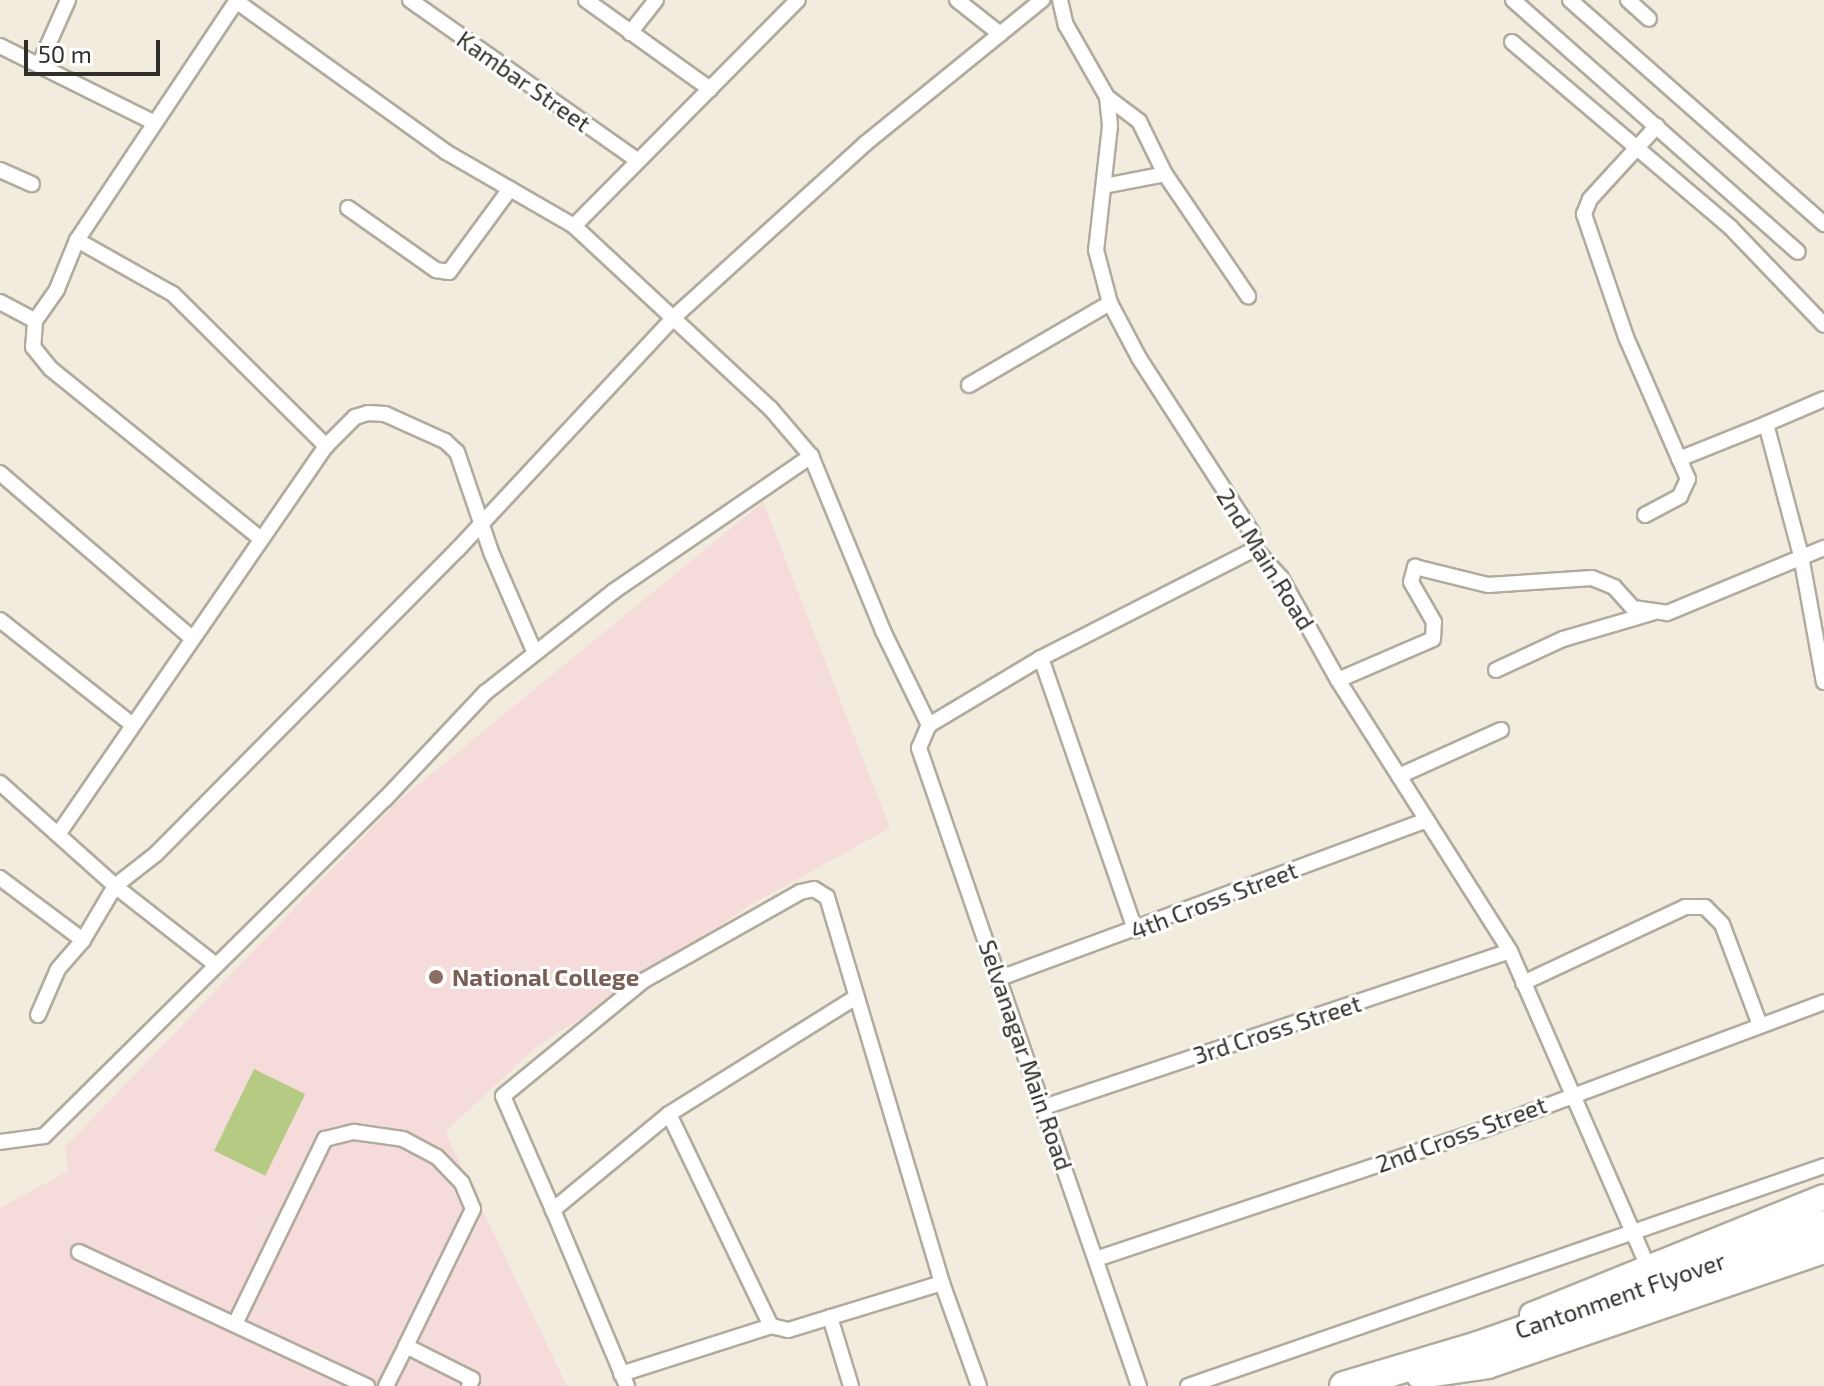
<!DOCTYPE html>
<html>
<head>
<meta charset="utf-8">
<style>
  body { margin:0 }
  #map { position:relative; width:1824px; height:1386px; overflow:hidden; background:#f2ecde; font-family:"Exo 2",sans-serif }
  div>[style] { position:absolute }
  .education>* { inset:0; background:#f6dbdb }
  .green>* { inset:0; background:#b5cb83; transform-origin:0 0 }
  .roads { filter:drop-shadow(2px 0 #b1ab9e) drop-shadow(-2px 0 #b1ab9e) drop-shadow(0 2px #b1ab9e) drop-shadow(0 -2px #b1ab9e) }
  .street>* { height:14px; margin:-7px; padding:0 7px; transform-origin:7px; border-radius:7px; background:#fff }
  .primary>* { height:24px; margin:-12px; padding:0 12px; transform-origin:12px; border-radius:12px; background:#fff }
  .highway>* { height:28px; margin:-14px; padding:0 14px; transform-origin:14px; border-radius:14px; background:#fff }
  .dots>* { width:22px; height:22px; translate:-50% -50%; box-sizing:border-box; border:4px solid #fff; border-radius:50% }
  span { translate:-50% -50%; white-space:nowrap; text-align:center; line-height:1.15; -webkit-text-stroke:6px #fff; paint-order:stroke }
  .street-label { font-size:24px; color:#302e28 }
  .education-label { font-size:24px; color:#785e54; font-weight:700 }
  .left { translate:0 -50%; text-align:left }
  .scale { position:absolute; left:24px; top:40px; width:136px; height:36px; box-sizing:border-box; border:4px solid #302e28; border-top:0; padding-left:10px; font-size:24px; line-height:28px; white-space:nowrap; color:#302e28; -webkit-text-stroke:6px #fff; paint-order:stroke }
</style>
</head>
<body>
<div id="map">
  <div class="education">
    <i style="clip-path:polygon(763px 502px,890px 828px,752px 904px,534px 1049px,445px 1132px,567px 1386px,0 1386px,0 1208px,68px 1171px,65px 1147px,397px 802px)"></i>
  </div>
  <div class="green">
    <i style="left:254px;top:1069px;width:57px;height:91px;rotate:26deg"></i>
  </div>
  <div class="roads">
    <div class="street">
      <i style="left:410px;top:0;width:279px;rotate:35.2deg"></i>
      <i style="left:586px;top:0;width:153px;rotate:35.7deg"></i>
      <i style="left:957px;top:0;width:55px;rotate:38.3deg"></i>
      <i style="left:1060px;top:0;width:26px;rotate:77deg"></i>
      <i style="left:1066px;top:25px;width:83px;rotate:60.3deg"></i>
      <i style="left:1107px;top:97px;width:29px;rotate:84deg"></i>
      <i style="left:1110px;top:126px;width:125px;rotate:96.4deg"></i>
      <i style="left:1096px;top:250px;width:55px;rotate:75.2deg"></i>
      <i style="left:1110px;top:303px;width:62px;rotate:62.2deg"></i>
      <i style="left:1139px;top:358px;width:208px;rotate:57.1deg"></i>
      <i style="left:1252px;top:533px;width:16px;rotate:79deg"></i>
      <i style="left:1255px;top:549px;width:39px;rotate:48deg"></i>
      <i style="left:1281px;top:578px;width:117px;rotate:60.8deg"></i>
      <i style="left:1338px;top:680px;width:321px;rotate:57.6deg"></i>
      <i style="left:1510px;top:951px;width:343px;rotate:66.4deg"></i>
      <i style="left:1513px;top:0;width:380px;rotate:41.5deg"></i>
      <i style="left:1570px;top:0;width:339px;rotate:41.4deg"></i>
      <i style="left:1628px;top:0;width:28px;rotate:42deg"></i>
      <i style="left:236px;top:1px;width:259px;rotate:35.7deg"></i>
      <i style="left:446px;top:152px;width:148px;rotate:30deg"></i>
      <i style="left:574px;top:226px;width:269px;rotate:42.9deg"></i>
      <i style="left:771px;top:409px;width:62px;rotate:49.6deg"></i>
      <i style="left:811px;top:456px;width:189px;rotate:67.6deg"></i>
      <i style="left:883px;top:631px;width:105px;rotate:63.9deg"></i>
      <i style="left:630px;top:33px;width:42px;rotate:-51.8deg"></i>
      <i style="left:1512px;top:42px;width:287px;rotate:40.3deg"></i>
      <i style="left:1731px;top:228px;width:134px;rotate:46.2deg"></i>
      <i style="left:0;top:46px;width:173px;rotate:26.4deg"></i>
      <i style="left:40px;top:63px;width:69px;rotate:-66deg"></i>
      <i style="left:1107px;top:97px;width:40px;rotate:37deg"></i>
      <i style="left:1139px;top:121px;width:59px;rotate:63.9deg"></i>
      <i style="left:1165px;top:174px;width:148px;rotate:55.8deg"></i>
      <i style="left:0;top:170px;width:35px;rotate:24deg"></i>
      <i style="left:1104px;top:186px;width:62px;rotate:-11.1deg"></i>
      <i style="left:348px;top:208px;width:108px;rotate:35.2deg"></i>
      <i style="left:436px;top:270px;width:13px;rotate:9deg"></i>
      <i style="left:449px;top:272px;width:103px;rotate:-53.7deg"></i>
      <i style="left:574px;top:226px;width:318px;rotate:-45.3deg"></i>
      <i style="left:77px;top:240px;width:110px;rotate:29.4deg"></i>
      <i style="left:173px;top:294px;width:216px;rotate:44.8deg"></i>
      <i style="left:326px;top:446px;width:41px;rotate:-45deg"></i>
      <i style="left:355px;top:417px;width:14px;rotate:-17deg"></i>
      <i style="left:368px;top:413px;width:17px;rotate:3deg"></i>
      <i style="left:385px;top:414px;width:66px;rotate:24.2deg"></i>
      <i style="left:445px;top:441px;width:16px;rotate:43deg"></i>
      <i style="left:457px;top:452px;width:106px;rotate:71.2deg"></i>
      <i style="left:491px;top:552px;width:110px;rotate:66.5deg"></i>
      <i style="left:0;top:302px;width:40px;rotate:28deg"></i>
      <i style="left:35px;top:321px;width:39px;rotate:-55deg"></i>
      <i style="left:57px;top:289px;width:53px;rotate:-67.8deg"></i>
      <i style="left:77px;top:240px;width:288px;rotate:-56.3deg"></i>
      <i style="left:35px;top:321px;width:26px;rotate:94deg"></i>
      <i style="left:33px;top:347px;width:28px;rotate:51deg"></i>
      <i style="left:51px;top:369px;width:270px;rotate:39deg"></i>
      <i style="left:969px;top:385px;width:163px;rotate:-30.2deg"></i>
      <i style="left:1824px;top:399px;width:63px;rotate:156.7deg"></i>
      <i style="left:1766px;top:424px;width:137px;rotate:75.1deg"></i>
      <i style="left:1801px;top:556px;width:128px;rotate:79.7deg"></i>
      <i style="left:1679px;top:459px;width:94px;rotate:-21.9deg"></i>
      <i style="left:0;top:473px;width:252px;rotate:40.7deg"></i>
      <i style="left:1645px;top:515px;width:40px;rotate:-28deg"></i>
      <i style="left:1680px;top:496px;width:19px;rotate:-65deg"></i>
      <i style="left:1688px;top:479px;width:155px;rotate:-113.6deg"></i>
      <i style="left:1626px;top:337px;width:130px;rotate:-108.9deg"></i>
      <i style="left:1584px;top:214px;width:16px;rotate:-68deg"></i>
      <i style="left:1590px;top:199px;width:99px;rotate:-47.5deg"></i>
      <i style="left:0;top:620px;width:166px;rotate:38.4deg"></i>
      <i style="left:1041px;top:658px;width:288px;rotate:70.9deg"></i>
      <i style="left:1496px;top:670px;width:74px;rotate:-24.8deg"></i>
      <i style="left:1563px;top:639px;width:93px;rotate:-16.3deg"></i>
      <i style="left:1338px;top:680px;width:103px;rotate:-23.3deg"></i>
      <i style="left:1433px;top:639px;width:17px;rotate:-87deg"></i>
      <i style="left:1434px;top:622px;width:46px;rotate:-119.9deg"></i>
      <i style="left:1411px;top:582px;width:16px;rotate:-75deg"></i>
      <i style="left:1415px;top:567px;width:75px;rotate:13.9deg"></i>
      <i style="left:1488px;top:585px;width:104px;rotate:-3.9deg"></i>
      <i style="left:1592px;top:578px;width:24px;rotate:22deg"></i>
      <i style="left:1614px;top:587px;width:28px;rotate:48deg"></i>
      <i style="left:1633px;top:608px;width:34px;rotate:8deg"></i>
      <i style="left:1667px;top:613px;width:170px;rotate:-22.5deg"></i>
      <i style="left:1399px;top:776px;width:112px;rotate:-24.3deg"></i>
      <i style="left:0;top:783px;width:154px;rotate:41.8deg"></i>
      <i style="left:115px;top:886px;width:127px;rotate:38deg"></i>
      <i style="left:59px;top:833px;width:470px;rotate:-55.4deg"></i>
      <i style="left:0;top:878px;width:104px;rotate:36.8deg"></i>
      <i style="left:1000px;top:978px;width:455px;rotate:-20.3deg"></i>
      <i style="left:1523px;top:983px;width:179px;rotate:-25.1deg"></i>
      <i style="left:1685px;top:907px;width:20px"></i>
      <i style="left:1705px;top:907px;width:24px;rotate:45deg"></i>
      <i style="left:1722px;top:924px;width:108px;rotate:69.4deg"></i>
      <i style="left:38px;top:1015px;width:50px;rotate:-66.5deg"></i>
      <i style="left:58px;top:969px;width:38px;rotate:-49deg"></i>
      <i style="left:83px;top:940px;width:63px;rotate:-59.3deg"></i>
      <i style="left:115px;top:886px;width:52px;rotate:-38deg"></i>
      <i style="left:156px;top:854px;width:429px;rotate:-45.3deg"></i>
      <i style="left:458px;top:549px;width:317px;rotate:-47deg"></i>
      <i style="left:674px;top:317px;width:259px;rotate:-42.2deg"></i>
      <i style="left:866px;top:143px;width:227px;rotate:-39.1deg"></i>
      <i style="left:1044px;top:1107px;width:491px;rotate:-18.5deg"></i>
      <i style="left:669px;top:1114px;width:221px;rotate:-32deg"></i>
      <i style="left:0;top:1142px;width:44px;rotate:-7.8deg"></i>
      <i style="left:44px;top:1136px;width:479px;rotate:-44.7deg"></i>
      <i style="left:385px;top:799px;width:146px;rotate:-46.7deg"></i>
      <i style="left:485px;top:693px;width:164px;rotate:-38.3deg"></i>
      <i style="left:614px;top:591px;width:239px;rotate:-34.4deg"></i>
      <i style="left:553px;top:1210px;width:191px;rotate:67.2deg"></i>
      <i style="left:79px;top:1252px;width:318px;rotate:25deg"></i>
      <i style="left:1096px;top:1259px;width:407px;rotate:-18.5deg"></i>
      <i style="left:1482px;top:1130px;width:365px;rotate:-20.5deg"></i>
      <i style="left:942px;top:1283px;width:161px;rotate:163deg"></i>
      <i style="left:788px;top:1330px;width:17px;rotate:-167deg"></i>
      <i style="left:771px;top:1326px;width:235px;rotate:-115.7deg"></i>
      <i style="left:669px;top:1114px;width:151px;rotate:140.4deg"></i>
      <i style="left:553px;top:1210px;width:124px;rotate:-113.7deg"></i>
      <i style="left:503px;top:1096px;width:181px;rotate:-39.4deg"></i>
      <i style="left:643px;top:981px;width:180px;rotate:-29.5deg"></i>
      <i style="left:800px;top:892px;width:14px;rotate:-12deg"></i>
      <i style="left:814px;top:889px;width:15px;rotate:32deg"></i>
      <i style="left:827px;top:897px;width:403px;rotate:73.4deg"></i>
      <i style="left:942px;top:1283px;width:109px;rotate:70.2deg"></i>
      <i style="left:830px;top:1317px;width:72px;rotate:73.1deg"></i>
      <i style="left:235px;top:1324px;width:206px;rotate:-64.1deg"></i>
      <i style="left:325px;top:1139px;width:30px;rotate:-14deg"></i>
      <i style="left:354px;top:1132px;width:49px;rotate:8.1deg"></i>
      <i style="left:403px;top:1139px;width:38px;rotate:28deg"></i>
      <i style="left:437px;top:1157px;width:36px;rotate:46deg"></i>
      <i style="left:462px;top:1183px;width:28px;rotate:67deg"></i>
      <i style="left:473px;top:1209px;width:153px;rotate:116.1deg"></i>
      <i style="left:621px;top:1374px;width:157px;rotate:-17.7deg"></i>
      <i style="left:386px;top:1386px;width:45px;rotate:-63.4deg"></i>
      <i style="left:406px;top:1346px;width:74px;rotate:26.6deg"></i>
      <i style="left:472px;top:1379px;width:8px;rotate:113deg"></i>
      <i style="left:1139px;top:1386px;width:675px;rotate:-109.03deg"></i>
      <i style="left:919px;top:748px;width:25px;rotate:-67deg"></i>
      <i style="left:929px;top:725px;width:131px;rotate:-30.9deg"></i>
      <i style="left:1041px;top:658px;width:240px;rotate:-27deg"></i>
      <i style="left:1188px;top:1386px;width:673px;rotate:-19.08deg"></i>
    </div>
    <div class="primary">
      <i style="left:1532px;top:1315px;width:315px;rotate:-22deg"></i>
      <i style="left:1419px;top:1376px;width:70px;rotate:-8.2deg"></i>
      <i style="left:1488px;top:1366px;width:355px;rotate:-18.9deg"></i>
    </div>
    <div class="highway">
      <i style="left:1344px;top:1386px;width:140px;rotate:-16.6deg"></i>
      <i style="left:1478px;top:1346px;width:367px;rotate:-19.3deg"></i>
    </div>
  </div>
  <div class="dots">
    <i style="left:436px;top:977px;background:#8d6e63"></i>
  </div>
  <div class="street-label">
    <span style="left:524px;top:81px;rotate:35deg">Kambar Street</span>
    <span style="left:1266px;top:559px;rotate:58deg">2nd Main Road</span>
    <span style="left:1214px;top:900px;rotate:-21deg">4th Cross Street</span>
    <span style="left:1277px;top:1029px;rotate:-18deg">3rd Cross Street</span>
    <span style="left:1026px;top:1055px;rotate:71deg">Selvanagar Main Road</span>
    <span style="left:1461px;top:1134px;rotate:-20deg">2nd Cross Street</span>
    <span style="left:1620px;top:1295px;rotate:-19deg">Cantonment Flyover</span>
  </div>
  <div class="education-label">
    <span class="left" style="left:452px;top:977px">National College</span>
  </div>
  <div class="scale">50 m</div>
</div>
</body>
</html>
